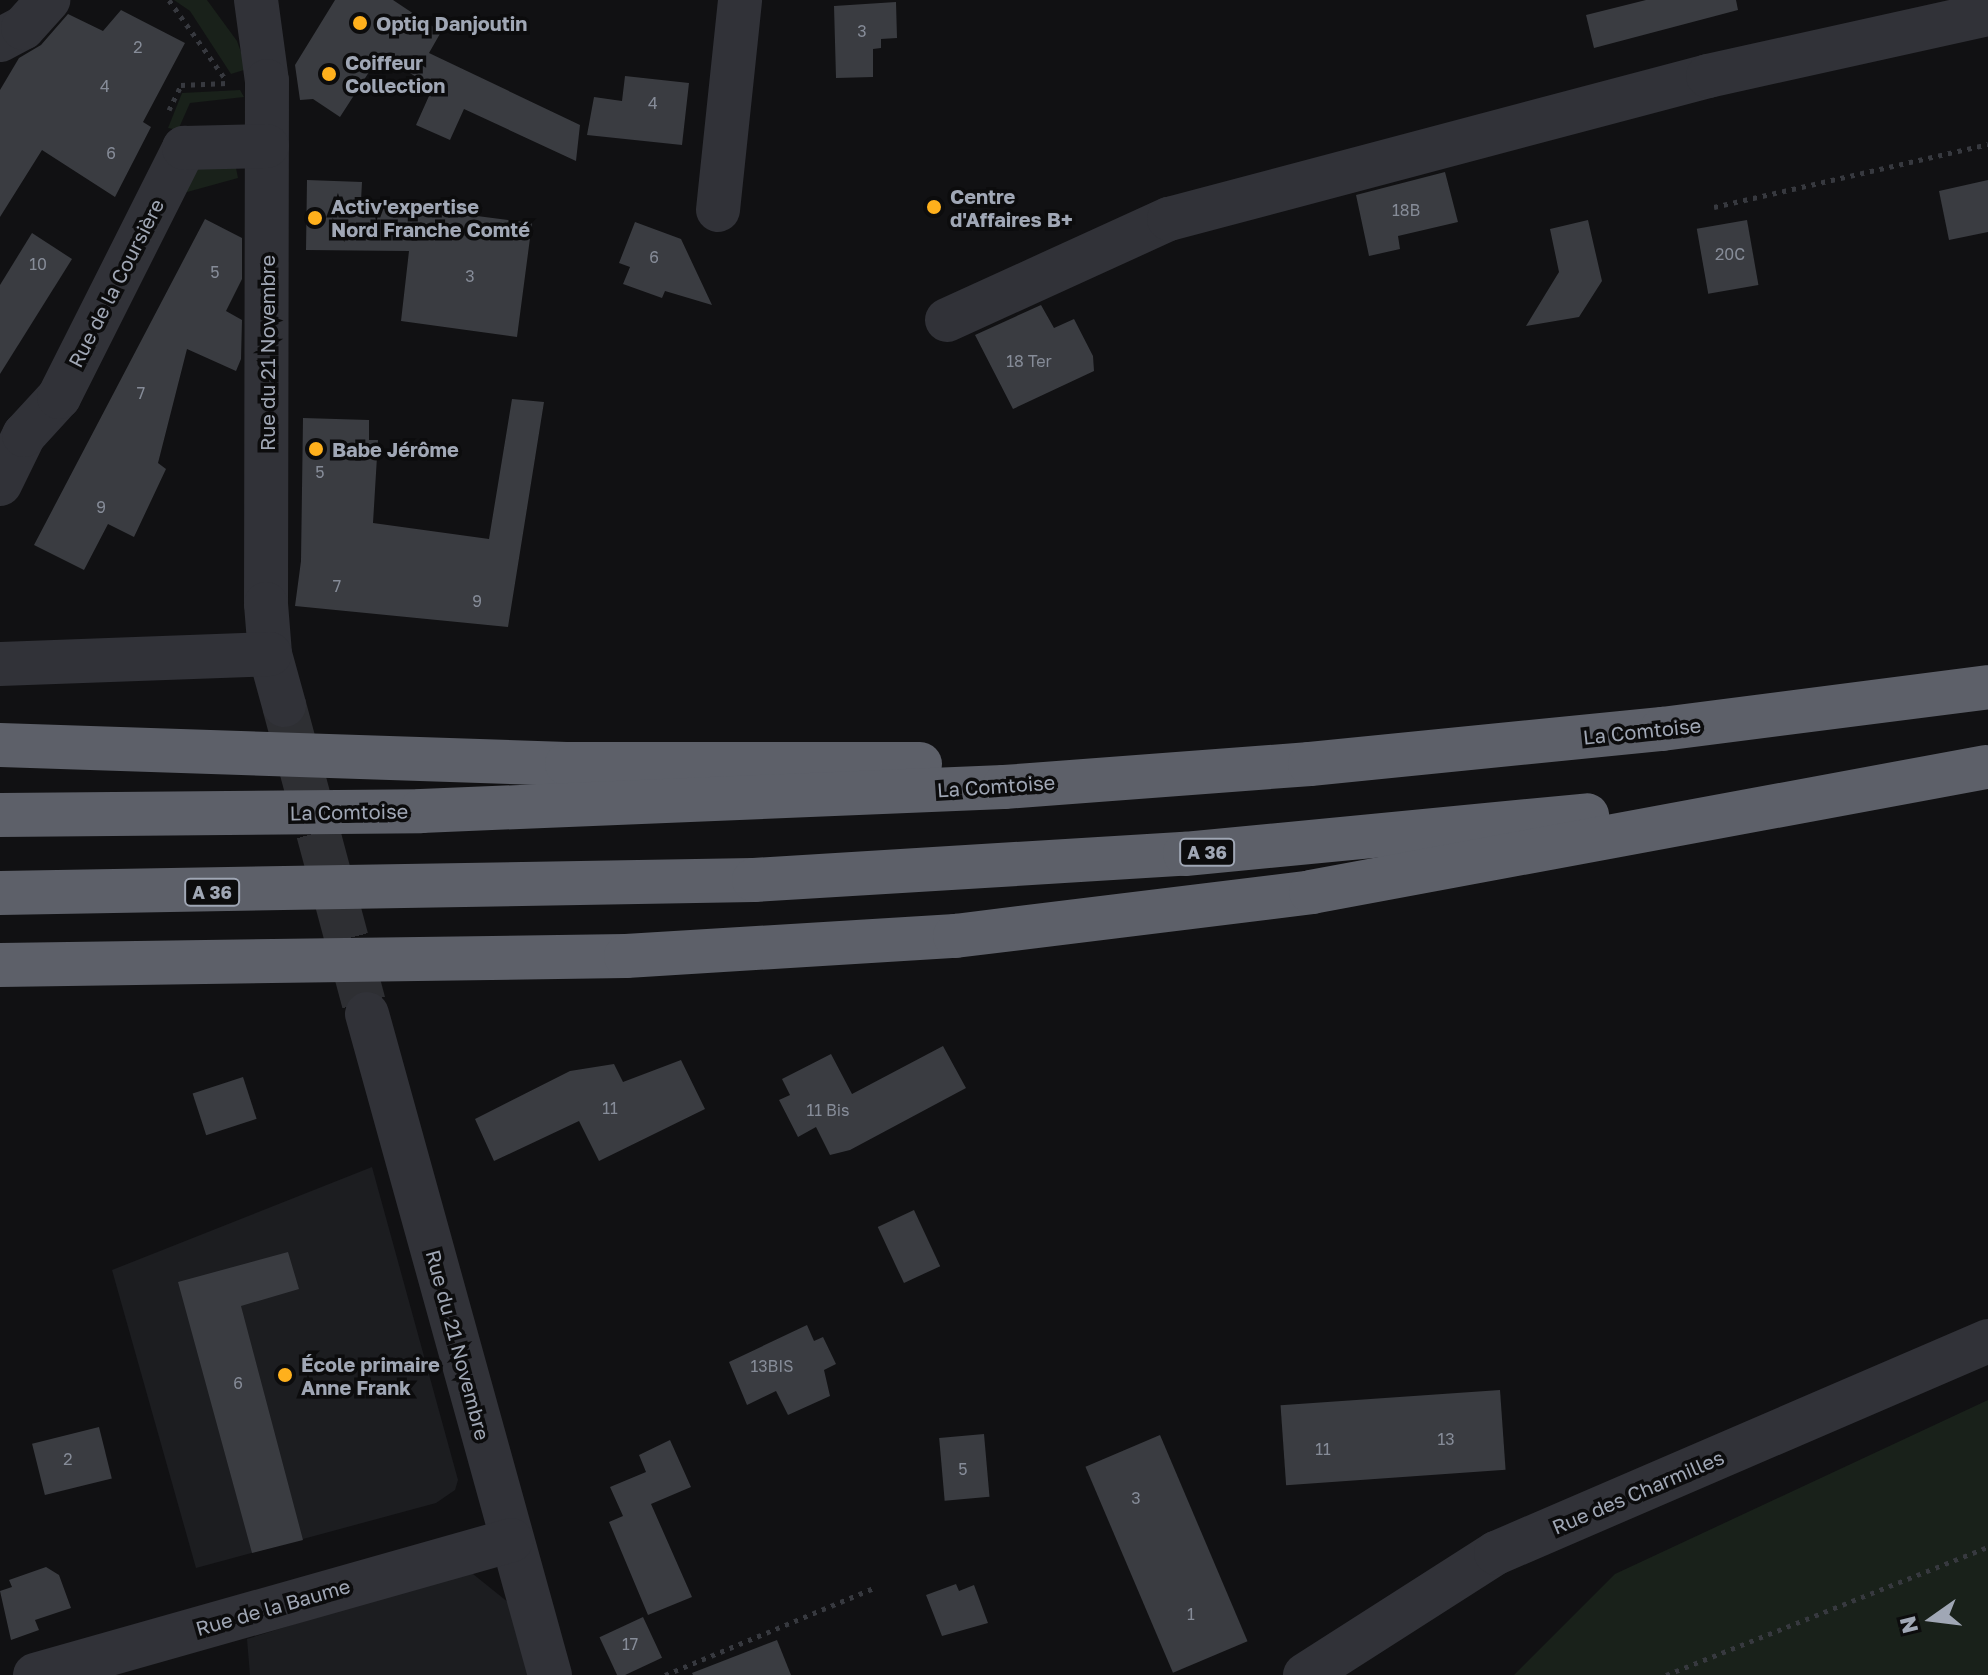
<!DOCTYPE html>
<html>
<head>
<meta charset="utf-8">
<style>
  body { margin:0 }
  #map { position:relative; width:1988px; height:1675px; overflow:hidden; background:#111113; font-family:"Golos Text",sans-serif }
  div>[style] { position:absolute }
  .built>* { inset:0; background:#1c1d20 }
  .green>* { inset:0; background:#19211a }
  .building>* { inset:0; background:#3a3c41; transform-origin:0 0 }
  .minor-tunnel>* { height:44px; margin-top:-22px; transform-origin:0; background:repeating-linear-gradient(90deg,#2e2f33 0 44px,transparent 0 66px) }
  .path>* { height:5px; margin-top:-2.5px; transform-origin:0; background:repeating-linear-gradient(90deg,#37393f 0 4px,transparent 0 10px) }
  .minor>* { height:44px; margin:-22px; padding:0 22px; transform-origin:22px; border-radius:22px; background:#313238 }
  .highway>* { height:44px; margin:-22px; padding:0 22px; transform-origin:22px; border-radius:22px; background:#5d6069 }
  .dots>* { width:22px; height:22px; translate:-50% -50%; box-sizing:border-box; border:4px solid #0c0c0d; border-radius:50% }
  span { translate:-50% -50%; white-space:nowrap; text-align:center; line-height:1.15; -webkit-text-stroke:7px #0c0c0d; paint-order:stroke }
  .number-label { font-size:16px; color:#868c98 }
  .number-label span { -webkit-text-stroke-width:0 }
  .shield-label span { padding:2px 6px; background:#0c0c0d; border:2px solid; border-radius:6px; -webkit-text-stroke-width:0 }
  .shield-label { font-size:18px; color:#a0a7b5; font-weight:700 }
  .poi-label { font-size:20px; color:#a0a7b5; font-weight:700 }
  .left { translate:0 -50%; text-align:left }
  .street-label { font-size:20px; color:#a0a7b5 }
  .north { position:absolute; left:1892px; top:1579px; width:80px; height:80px; -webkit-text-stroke:6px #0c0c0d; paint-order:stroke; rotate:256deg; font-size:22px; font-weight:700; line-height:32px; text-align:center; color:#a0a7b5 }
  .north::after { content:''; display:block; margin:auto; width:28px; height:36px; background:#a0a7b5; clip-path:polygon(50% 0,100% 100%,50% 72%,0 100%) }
</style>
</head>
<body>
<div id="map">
  <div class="built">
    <i style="clip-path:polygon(372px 1167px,458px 1480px,455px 1490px,436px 1503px,196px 1568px,112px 1270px)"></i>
    <i style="clip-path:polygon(468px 1570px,514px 1607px,532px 1675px,250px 1675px,247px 1639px)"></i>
  </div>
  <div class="green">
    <i style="clip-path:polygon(174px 0,207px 0,237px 41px,247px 69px,231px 74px,190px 11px)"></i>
    <i style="clip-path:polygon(240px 90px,244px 97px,190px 103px,178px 130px,168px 128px,182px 93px)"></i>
    <i style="clip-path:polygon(202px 163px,236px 168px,238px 178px,169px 197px)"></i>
    <i style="clip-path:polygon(1988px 1400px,1988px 1675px,1514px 1675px,1615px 1574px)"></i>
  </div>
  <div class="building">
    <i style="clip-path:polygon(335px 0,393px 0,441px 32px,429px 53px,580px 125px,576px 161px,464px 109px,450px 140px,416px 125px,433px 87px,380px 55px,340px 117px,313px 99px,300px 100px,295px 65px)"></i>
    <i style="clip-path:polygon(1646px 0,1736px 0,1738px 10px,1594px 48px,1586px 15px)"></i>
    <i style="clip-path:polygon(896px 2px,897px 38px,881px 39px,881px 48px,873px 49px,873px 77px,836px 78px,834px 6px)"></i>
    <i style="clip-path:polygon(121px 10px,185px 43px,143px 122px,151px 127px,115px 197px,42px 150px,0 217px,0 90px,19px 58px,41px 45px,68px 14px,103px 31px)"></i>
    <i style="clip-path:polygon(625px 76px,689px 83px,682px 145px,587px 135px,594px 97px,622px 101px)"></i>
    <i style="clip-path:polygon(1445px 172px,1458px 222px,1398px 236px,1400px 249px,1369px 256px,1356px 195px)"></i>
    <i style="clip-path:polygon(307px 180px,362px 182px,361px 201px,532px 223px,517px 337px,401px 321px,409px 251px,306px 250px)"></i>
    <i style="clip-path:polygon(1988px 180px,1988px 232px,1949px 240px,1939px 191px)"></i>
    <i style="clip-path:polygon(205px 219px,242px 238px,242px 279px,226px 311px,242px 320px,241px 359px,236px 371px,187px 349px,158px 463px,166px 469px,134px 537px,108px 524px,84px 570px,34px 545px)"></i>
    <i style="clip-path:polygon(1588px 220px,1602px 281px,1579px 317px,1526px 326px,1559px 272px,1550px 229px)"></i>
    <i style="left:1747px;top:220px;width:66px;height:51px;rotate:80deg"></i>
    <i style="clip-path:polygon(635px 222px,681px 239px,712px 305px,665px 291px,662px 298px,623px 284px,630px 267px,619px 263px)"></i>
    <i style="clip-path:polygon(32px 233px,72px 259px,0 374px,0 285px)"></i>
    <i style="clip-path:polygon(1041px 305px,1054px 328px,1074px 319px,1093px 356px,1094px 371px,1013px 409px,975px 335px)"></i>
    <i style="clip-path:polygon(512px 399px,544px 402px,508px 627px,295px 606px,301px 561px,303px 418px,369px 420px,369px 440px,378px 440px,373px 523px,489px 539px)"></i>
    <i style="clip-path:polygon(943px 1046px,966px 1088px,850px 1150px,830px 1155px,816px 1127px,798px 1137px,779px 1100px,790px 1095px,782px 1079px,831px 1054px,852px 1094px)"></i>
    <i style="clip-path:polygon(681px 1060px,705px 1109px,599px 1161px,579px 1121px,494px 1161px,475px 1119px,570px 1071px,614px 1064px,623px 1082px)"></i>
    <i style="left:243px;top:1077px;width:44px;height:53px;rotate:72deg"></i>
    <i style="left:914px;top:1210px;width:62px;height:40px;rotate:65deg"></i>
    <i style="clip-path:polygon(288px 1252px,299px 1289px,241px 1306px,303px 1540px,252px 1553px,178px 1282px)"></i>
    <i style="clip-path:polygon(807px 1325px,814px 1341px,823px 1337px,836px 1364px,824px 1370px,830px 1396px,788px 1415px,776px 1391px,747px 1405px,729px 1362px)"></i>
    <i style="left:1500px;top:1390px;width:80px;height:220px;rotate:86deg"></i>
    <i style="left:99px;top:1427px;width:53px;height:69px;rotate:76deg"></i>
    <i style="left:984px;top:1434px;width:63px;height:45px;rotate:85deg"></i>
    <i style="left:1160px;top:1435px;width:224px;height:81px;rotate:67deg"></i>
    <i style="clip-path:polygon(670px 1440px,691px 1487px,651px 1504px,692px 1597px,648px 1615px,609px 1522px,623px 1516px,610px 1487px,646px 1472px,639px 1455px)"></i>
    <i style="clip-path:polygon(46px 1567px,59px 1575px,71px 1608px,35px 1620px,39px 1630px,11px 1640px,0 1591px,12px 1587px,9px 1580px)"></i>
    <i style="clip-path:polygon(956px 1584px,959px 1591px,974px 1585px,988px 1623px,942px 1636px,926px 1595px)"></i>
    <i style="left:643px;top:1617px;width:45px;height:48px;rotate:65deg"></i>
    <i style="clip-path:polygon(777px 1640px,791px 1675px,693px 1675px,692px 1673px)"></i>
  </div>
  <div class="minor-tunnel">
    <i style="left:284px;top:705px;width:320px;rotate:75deg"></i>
  </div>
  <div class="path">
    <i style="left:169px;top:0;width:95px;rotate:54.5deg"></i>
    <i style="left:169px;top:110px;width:28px;rotate:-64deg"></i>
    <i style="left:181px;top:85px;width:46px;rotate:-2.5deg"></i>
    <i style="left:1714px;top:207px;width:281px;rotate:-12.9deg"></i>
    <i style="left:665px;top:1675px;width:226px;rotate:-22.6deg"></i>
    <i style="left:1666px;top:1675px;width:347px;rotate:-21.7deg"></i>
  </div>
  <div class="minor">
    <i style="left:256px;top:0;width:82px;rotate:82.3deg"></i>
    <i style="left:267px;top:81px;width:523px;rotate:90.11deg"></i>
    <i style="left:266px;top:604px;width:50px;rotate:85.4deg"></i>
    <i style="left:270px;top:654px;width:53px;rotate:74.6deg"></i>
    <i style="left:0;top:40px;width:26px;rotate:-28deg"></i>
    <i style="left:23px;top:28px;width:38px;rotate:-48deg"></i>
    <i style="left:718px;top:210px;width:211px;rotate:-84deg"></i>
    <i style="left:947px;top:320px;width:244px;rotate:-24.5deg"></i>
    <i style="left:1169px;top:219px;width:558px;rotate:-14.86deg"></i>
    <i style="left:1708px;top:76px;width:287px;rotate:-12.5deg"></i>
    <i style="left:0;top:484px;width:55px;rotate:-63.9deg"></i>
    <i style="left:24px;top:435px;width:52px;rotate:-47.4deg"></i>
    <i style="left:59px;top:397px;width:279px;rotate:-63.3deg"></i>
    <i style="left:184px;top:148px;width:83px;rotate:-1.4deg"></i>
    <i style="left:0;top:664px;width:270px;rotate:-2.1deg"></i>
    <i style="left:367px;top:1014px;width:686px;rotate:74.53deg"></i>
    <i style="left:35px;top:1675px;width:495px;rotate:-15.8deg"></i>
    <i style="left:1305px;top:1675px;width:227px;rotate:-32.6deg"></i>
    <i style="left:1496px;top:1553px;width:536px;rotate:-23.31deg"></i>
  </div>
  <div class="highway">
    <i style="left:0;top:745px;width:567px;rotate:1.92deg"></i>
    <i style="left:567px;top:764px;width:353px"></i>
    <i style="left:0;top:815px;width:421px;rotate:-0.5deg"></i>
    <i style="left:421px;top:811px;width:583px;rotate:-2.36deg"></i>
    <i style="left:1004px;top:787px;width:307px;rotate:-4.3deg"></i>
    <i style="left:1310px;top:764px;width:354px;rotate:-5.7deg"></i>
    <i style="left:1662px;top:729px;width:329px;rotate:-7.3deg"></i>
    <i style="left:0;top:893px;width:754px;rotate:-0.99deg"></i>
    <i style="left:754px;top:880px;width:432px;rotate:-3.5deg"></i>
    <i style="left:1185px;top:854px;width:404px;rotate:-5.5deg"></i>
    <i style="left:0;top:965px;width:626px;rotate:-0.82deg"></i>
    <i style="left:626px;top:956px;width:330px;rotate:-3.5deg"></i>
    <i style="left:955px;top:936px;width:359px;rotate:-7deg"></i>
    <i style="left:1311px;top:892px;width:686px;rotate:-10.49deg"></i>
  </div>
  <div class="dots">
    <i style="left:360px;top:23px;background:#ffb01c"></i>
    <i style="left:329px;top:74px;background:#ffb01c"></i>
    <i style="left:934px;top:207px;background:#ffb01c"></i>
    <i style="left:315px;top:218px;background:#ffb01c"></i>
    <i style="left:316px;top:449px;background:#ffb01c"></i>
    <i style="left:285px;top:1375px;background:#ffb01c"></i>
  </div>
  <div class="number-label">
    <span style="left:862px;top:31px">3</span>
    <span style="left:138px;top:47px">2</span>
    <span style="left:105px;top:86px">4</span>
    <span style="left:653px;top:103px">4</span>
    <span style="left:111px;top:153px">6</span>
    <span style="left:1406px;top:210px">18B</span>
    <span style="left:1730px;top:254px">20C</span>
    <span style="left:654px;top:257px">6</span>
    <span style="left:38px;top:264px">10</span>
    <span style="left:215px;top:272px">5</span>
    <span style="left:470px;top:276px">3</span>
    <span style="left:1029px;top:361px">18 Ter</span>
    <span style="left:141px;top:393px">7</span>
    <span style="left:320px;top:472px">5</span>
    <span style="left:101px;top:507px">9</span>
    <span style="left:337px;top:586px">7</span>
    <span style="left:477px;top:601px">9</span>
    <span style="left:610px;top:1108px">11</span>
    <span style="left:828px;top:1110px">11 Bis</span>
    <span style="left:772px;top:1366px">13BIS</span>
    <span style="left:238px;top:1383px">6</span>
    <span style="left:1446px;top:1439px">13</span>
    <span style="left:1323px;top:1449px">11</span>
    <span style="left:68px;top:1459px">2</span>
    <span style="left:963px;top:1469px">5</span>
    <span style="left:1136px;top:1498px">3</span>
    <span style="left:1191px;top:1614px">1</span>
    <span style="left:630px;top:1644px">17</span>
  </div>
  <div class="shield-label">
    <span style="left:1207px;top:852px">A 36</span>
    <span style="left:212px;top:892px">A 36</span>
  </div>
  <div class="poi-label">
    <span class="left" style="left:376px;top:23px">Optiq Danjoutin</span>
    <span class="left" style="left:345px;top:74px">Coiffeur<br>Collection</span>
    <span class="left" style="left:950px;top:208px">Centre<br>d'Affaires B+</span>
    <span class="left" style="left:331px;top:218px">Activ'expertise<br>Nord Franche Comté</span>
    <span class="left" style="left:332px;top:449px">Babe Jérôme</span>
    <span class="left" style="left:301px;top:1376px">École primaire<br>Anne Frank</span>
  </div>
  <div class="street-label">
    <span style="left:116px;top:283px;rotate:-63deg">Rue de la Coursière</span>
    <span style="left:267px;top:353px;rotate:-90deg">Rue du 21 Novembre</span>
    <span style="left:1642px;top:731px;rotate:-6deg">La Comtoise</span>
    <span style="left:996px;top:786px;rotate:-4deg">La Comtoise</span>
    <span style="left:349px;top:812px;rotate:-1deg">La Comtoise</span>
    <span style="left:458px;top:1345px;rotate:75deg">Rue du 21 Novembre</span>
    <span style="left:1638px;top:1492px;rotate:-23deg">Rue des Charmilles</span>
    <span style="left:273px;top:1607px;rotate:-16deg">Rue de la Baume</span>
  </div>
  <div class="north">N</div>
</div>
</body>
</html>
